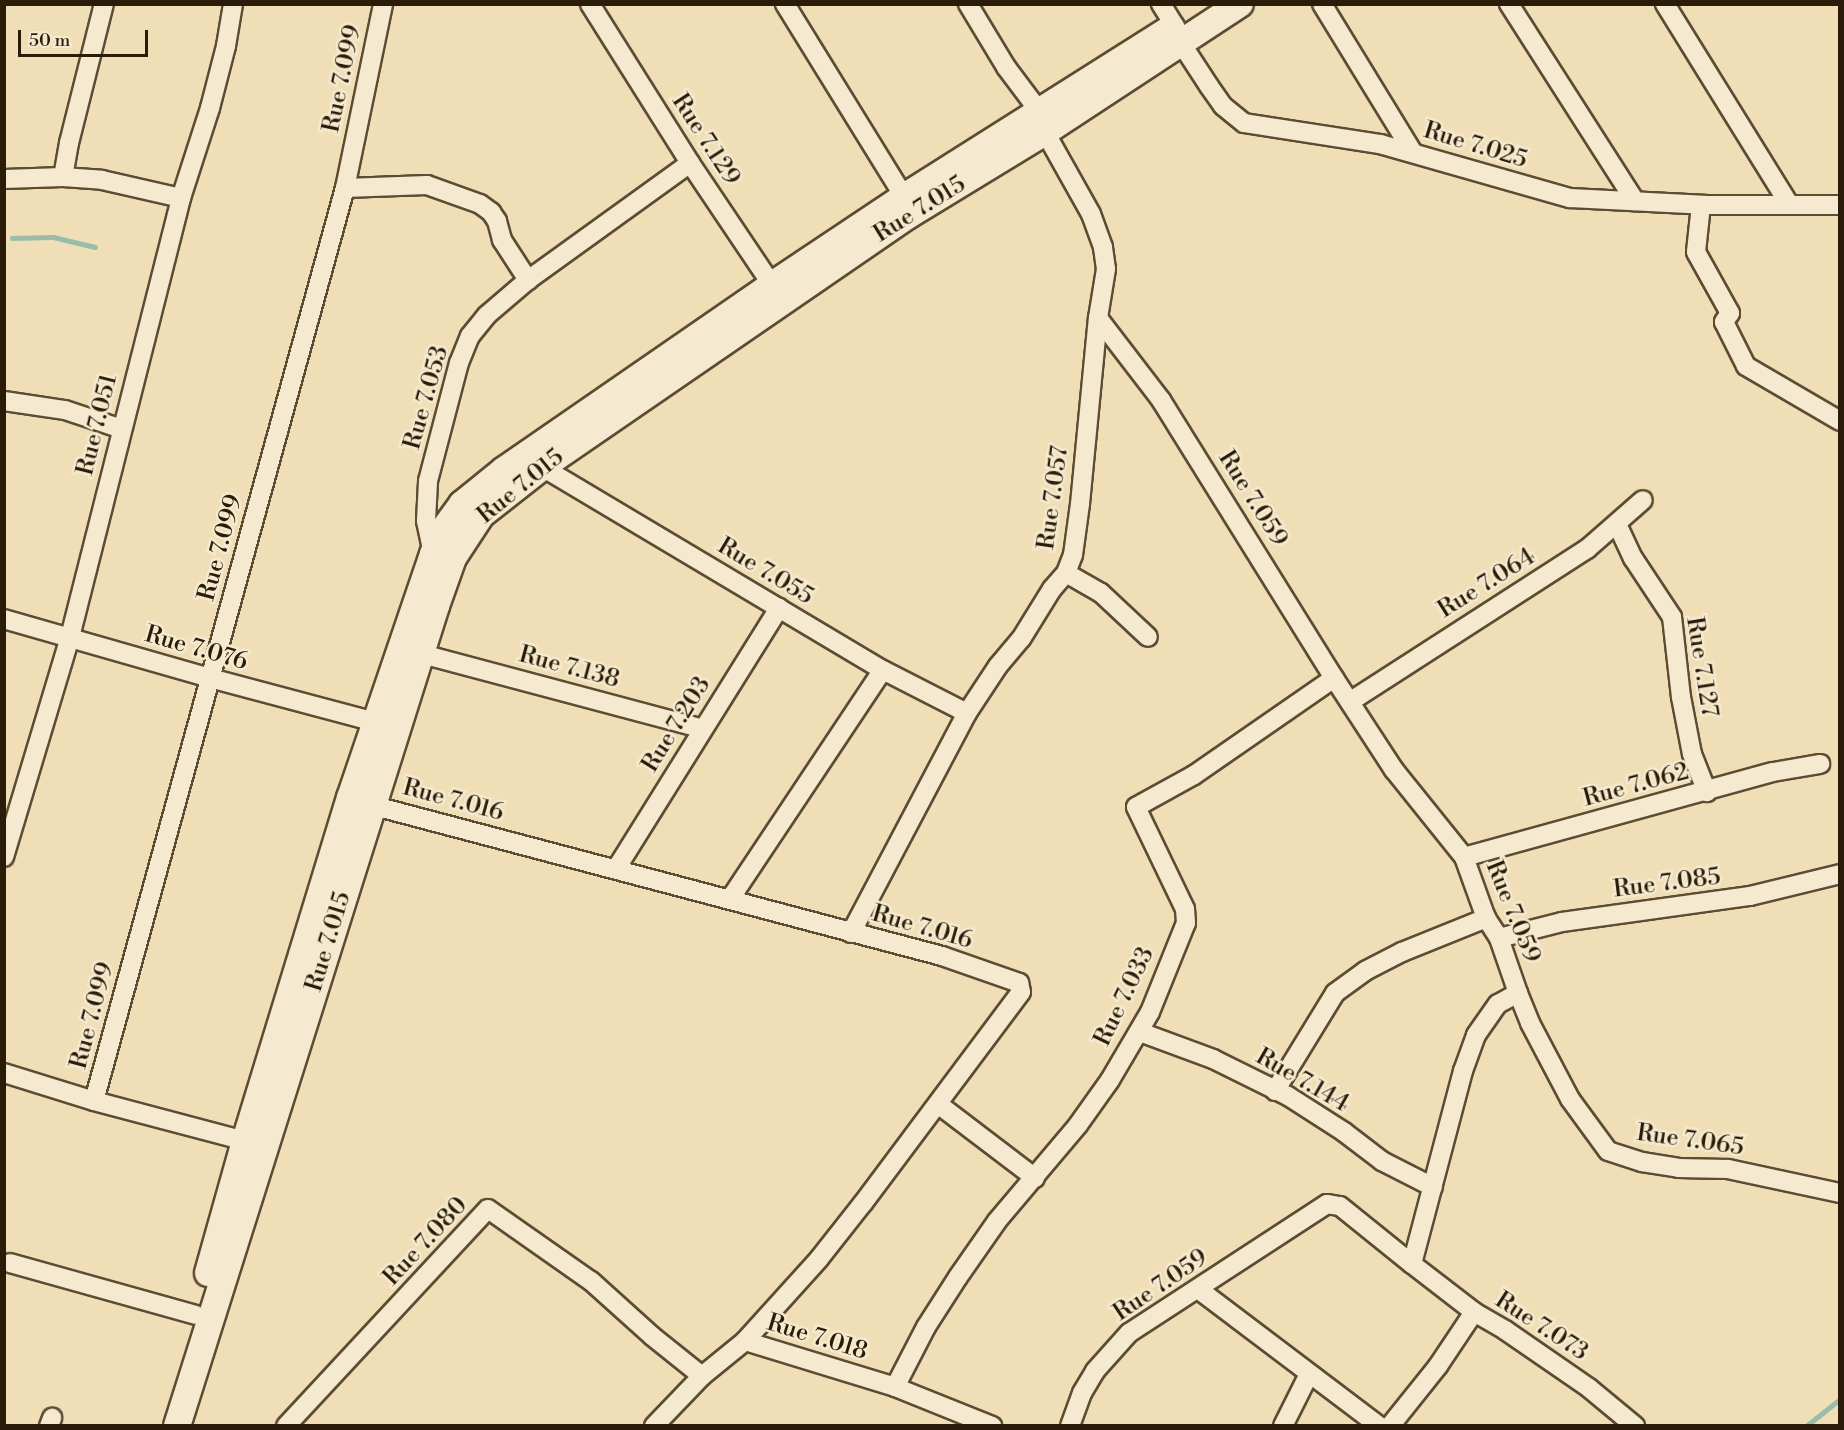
<!DOCTYPE html>
<html>
<head>
<meta charset="utf-8">
<style>
  body { margin:0 }
  #map { position:relative; width:1844px; height:1430px; overflow:hidden; background:#f0deb6; font-family:"Libre Bodoni",serif }
  div>[style] { position:absolute }
  .stream>* { height:5px; margin:-2.5px; padding:0 2.5px; transform-origin:2.5px; border-radius:2.5px; background:#9abcab }
  .roads { filter:drop-shadow(2px 0 #5c4c34) drop-shadow(-2px 0 #5c4c34) drop-shadow(0 2px #5c4c34) drop-shadow(0 -2px #5c4c34) }
  .minor>* { height:18px; margin:-9px; padding:0 9px; transform-origin:9px; border-radius:9px; background:#f5ead0 }
  .secondary>* { height:26px; margin:-13px; padding:0 13px; transform-origin:13px; border-radius:13px; background:#f5ead0 }
  span { translate:-50% -50%; white-space:nowrap; text-align:center; line-height:1.15; -webkit-text-stroke:5px #f5ead0; paint-order:stroke }
  .street-label { font-size:24px; color:#2a1c08 }
  .frame { position:absolute; inset:0; border:6px solid #2a1c08; pointer-events:none }
  .scale { position:absolute; left:18px; top:30px; width:130px; height:27px; box-sizing:border-box; border:3px solid #2a1c08; border-top:0; padding-left:8px; font-size:18px; line-height:21px; white-space:nowrap; color:#2a1c08; -webkit-text-stroke:4px #f5ead0; paint-order:stroke }
</style>
</head>
<body>
<div id="map">
  <div class="stream">
    <i style="left:12px;top:238px;width:41px;rotate:-1.4deg"></i>
    <i style="left:53px;top:237px;width:43px;rotate:13.4deg"></i>
    <i style="left:1806px;top:1426px;width:43px;rotate:-38.5deg"></i>
  </div>
  <div class="roads">
    <div class="minor">
      <i style="left:590px;top:4px;width:188px;rotate:57.8deg"></i>
      <i style="left:690px;top:163px;width:147px;rotate:56.1deg"></i>
      <i style="left:772px;top:285px;width:11px;rotate:68deg"></i>
      <i style="left:785px;top:4px;width:227px;rotate:58.3deg"></i>
      <i style="left:904px;top:197px;width:11px;rotate:75deg"></i>
      <i style="left:1161px;top:4px;width:26px;rotate:58deg"></i>
      <i style="left:1175px;top:26px;width:18px;rotate:71deg"></i>
      <i style="left:1181px;top:43px;width:51px;rotate:56.9deg"></i>
      <i style="left:1209px;top:86px;width:24px;rotate:55deg"></i>
      <i style="left:1223px;top:106px;width:27px;rotate:39deg"></i>
      <i style="left:1244px;top:123px;width:138px;rotate:8.8deg"></i>
      <i style="left:1380px;top:144px;width:198px;rotate:15.9deg"></i>
      <i style="left:1570px;top:198px;width:138px;rotate:2.9deg"></i>
      <i style="left:1708px;top:205px;width:132px"></i>
      <i style="left:1322px;top:4px;width:172px;rotate:58.5deg"></i>
      <i style="left:1509px;top:4px;width:234px;rotate:57.4deg"></i>
      <i style="left:1665px;top:4px;width:235px;rotate:58.2deg"></i>
      <i style="left:63px;top:177px;width:35px;rotate:-80deg"></i>
      <i style="left:69px;top:143px;width:143px;rotate:-75.9deg"></i>
      <i style="left:4px;top:179px;width:59px;rotate:-1.9deg"></i>
      <i style="left:63px;top:177px;width:39px;rotate:4deg"></i>
      <i style="left:102px;top:180px;width:81px;rotate:12.8deg"></i>
      <i style="left:345px;top:188px;width:82px;rotate:-2.1deg"></i>
      <i style="left:427px;top:185px;width:56px;rotate:19.7deg"></i>
      <i style="left:480px;top:204px;width:14px;rotate:36deg"></i>
      <i style="left:491px;top:212px;width:11px;rotate:56deg"></i>
      <i style="left:497px;top:221px;width:20px;rotate:75deg"></i>
      <i style="left:502px;top:240px;width:48px;rotate:57deg"></i>
      <i style="left:1701px;top:205px;width:47px;rotate:96.1deg"></i>
      <i style="left:1696px;top:252px;width:70px;rotate:60.9deg"></i>
      <i style="left:1730px;top:313px;width:11px;rotate:124deg"></i>
      <i style="left:1724px;top:322px;width:49px;rotate:63.4deg"></i>
      <i style="left:1746px;top:366px;width:109px;rotate:30.3deg"></i>
      <i style="left:4px;top:401px;width:62px;rotate:8.4deg"></i>
      <i style="left:65px;top:410px;width:60px;rotate:18.4deg"></i>
      <i style="left:542px;top:467px;width:397px;rotate:30.8deg"></i>
      <i style="left:883px;top:670px;width:94px;rotate:27.1deg"></i>
      <i style="left:1617px;top:524px;width:38px;rotate:65deg"></i>
      <i style="left:1633px;top:558px;width:71px;rotate:56.5deg"></i>
      <i style="left:1672px;top:617px;width:81px;rotate:83.6deg"></i>
      <i style="left:1681px;top:697px;width:58px;rotate:79.1deg"></i>
      <i style="left:1692px;top:754px;width:41px;rotate:68.5deg"></i>
      <i style="left:433px;top:554px;width:34px;rotate:-102deg"></i>
      <i style="left:426px;top:521px;width:40px;rotate:-87.1deg"></i>
      <i style="left:428px;top:481px;width:122px;rotate:-75.3deg"></i>
      <i style="left:459px;top:363px;width:29px;rotate:-68deg"></i>
      <i style="left:470px;top:336px;width:27px;rotate:-51deg"></i>
      <i style="left:487px;top:315px;width:54px;rotate:-40.5deg"></i>
      <i style="left:528px;top:280px;width:200px;rotate:-35.8deg"></i>
      <i style="left:1066px;top:573px;width:40px;rotate:29.7deg"></i>
      <i style="left:1101px;top:593px;width:64px;rotate:43.1deg"></i>
      <i style="left:4px;top:619px;width:214px;rotate:16deg"></i>
      <i style="left:210px;top:678px;width:171px;rotate:14.9deg"></i>
      <i style="left:422px;top:654px;width:291px;rotate:14.9deg"></i>
      <i style="left:1351px;top:701px;width:281px;rotate:-32.8deg"></i>
      <i style="left:1587px;top:549px;width:74px;rotate:-41.2deg"></i>
      <i style="left:371px;top:805px;width:591px;rotate:14.81deg"></i>
      <i style="left:942px;top:956px;width:82px;rotate:19.3deg"></i>
      <i style="left:1019px;top:983px;width:9px;rotate:77deg"></i>
      <i style="left:1021px;top:992px;width:264px;rotate:126.8deg"></i>
      <i style="left:863px;top:1203px;width:71px;rotate:128.2deg"></i>
      <i style="left:819px;top:1259px;width:110px;rotate:132.1deg"></i>
      <i style="left:4px;top:857px;width:230px;rotate:-73.3deg"></i>
      <i style="left:70px;top:637px;width:453px;rotate:-75.8deg"></i>
      <i style="left:181px;top:198px;width:95px;rotate:-72.1deg"></i>
      <i style="left:210px;top:108px;width:64px;rotate:-75.5deg"></i>
      <i style="left:226px;top:46px;width:43px;rotate:-80.5deg"></i>
      <i style="left:1464px;top:857px;width:320px;rotate:-15.4deg"></i>
      <i style="left:1773px;top:772px;width:48px;rotate:-9.7deg"></i>
      <i style="left:616px;top:869px;width:308px;rotate:-58deg"></i>
      <i style="left:730px;top:899px;width:275px;rotate:-56.3deg"></i>
      <i style="left:851px;top:933px;width:249px;rotate:-62.2deg"></i>
      <i style="left:967px;top:713px;width:56px;rotate:-56.6deg"></i>
      <i style="left:998px;top:666px;width:35px;rotate:-50deg"></i>
      <i style="left:1021px;top:639px;width:59px;rotate:-58.2deg"></i>
      <i style="left:1052px;top:589px;width:21px;rotate:-49deg"></i>
      <i style="left:1066px;top:573px;width:19px;rotate:-69deg"></i>
      <i style="left:1073px;top:555px;width:51px;rotate:-82.2deg"></i>
      <i style="left:1080px;top:504px;width:187px;rotate:-84.5deg"></i>
      <i style="left:1098px;top:318px;width:50px;rotate:-80.7deg"></i>
      <i style="left:1106px;top:269px;width:22px;rotate:-98deg"></i>
      <i style="left:1103px;top:247px;width:35px;rotate:-110deg"></i>
      <i style="left:1091px;top:214px;width:94px;rotate:-119.3deg"></i>
      <i style="left:1045px;top:132px;width:22px;rotate:-106deg"></i>
      <i style="left:1039px;top:111px;width:55px;rotate:-126.9deg"></i>
      <i style="left:1006px;top:67px;width:74px;rotate:-121.1deg"></i>
      <i style="left:1499px;top:938px;width:65px;rotate:-14.3deg"></i>
      <i style="left:1562px;top:922px;width:190px;rotate:-7.9deg"></i>
      <i style="left:1750px;top:896px;width:93px;rotate:-13.7deg"></i>
      <i style="left:1518px;top:993px;width:32px;rotate:68deg"></i>
      <i style="left:1530px;top:1023px;width:86px;rotate:62.2deg"></i>
      <i style="left:1570px;top:1099px;width:64px;rotate:53.8deg"></i>
      <i style="left:1608px;top:1151px;width:36px;rotate:18deg"></i>
      <i style="left:1642px;top:1162px;width:36px;rotate:9deg"></i>
      <i style="left:1678px;top:1168px;width:50px;rotate:1.1deg"></i>
      <i style="left:1728px;top:1169px;width:115px;rotate:12.1deg"></i>
      <i style="left:1140px;top:1032px;width:78px;rotate:20.3deg"></i>
      <i style="left:1213px;top:1059px;width:84px;rotate:26.3deg"></i>
      <i style="left:1288px;top:1096px;width:67px;rotate:32.7deg"></i>
      <i style="left:1344px;top:1132px;width:48px;rotate:37.3deg"></i>
      <i style="left:1382px;top:1161px;width:57px;rotate:27deg"></i>
      <i style="left:4px;top:1073px;width:94px;rotate:17.3deg"></i>
      <i style="left:94px;top:1101px;width:156px;rotate:14.8deg"></i>
      <i style="left:1275px;top:1091px;width:115px;rotate:-58.5deg"></i>
      <i style="left:1335px;top:993px;width:37px;rotate:-36deg"></i>
      <i style="left:1365px;top:971px;width:42px;rotate:-27.2deg"></i>
      <i style="left:1402px;top:952px;width:91px;rotate:-22deg"></i>
      <i style="left:94px;top:1101px;width:947px;rotate:-74.63deg"></i>
      <i style="left:345px;top:188px;width:188px;rotate:-78.3deg"></i>
      <i style="left:938px;top:1104px;width:122px;rotate:37.3deg"></i>
      <i style="left:10px;top:1263px;width:193px;rotate:15.6deg"></i>
      <i style="left:1412px;top:1264px;width:78px;rotate:37.7deg"></i>
      <i style="left:1198px;top:1289px;width:227px;rotate:37.1deg"></i>
      <i style="left:895px;top:1387px;width:68px;rotate:-62.7deg"></i>
      <i style="left:926px;top:1327px;width:59px;rotate:-57.4deg"></i>
      <i style="left:958px;top:1277px;width:68px;rotate:-55.1deg"></i>
      <i style="left:997px;top:1221px;width:126px;rotate:-49.8deg"></i>
      <i style="left:1078px;top:1125px;width:55px;rotate:-54.6deg"></i>
      <i style="left:1110px;top:1080px;width:79px;rotate:-59.5deg"></i>
      <i style="left:1150px;top:1012px;width:96px;rotate:-68deg"></i>
      <i style="left:1186px;top:923px;width:14px;rotate:-94deg"></i>
      <i style="left:1185px;top:909px;width:113px;rotate:-115.7deg"></i>
      <i style="left:1136px;top:807px;width:66px;rotate:-28.9deg"></i>
      <i style="left:1194px;top:775px;width:170px;rotate:-34.7deg"></i>
      <i style="left:49px;top:1426px;width:9px;rotate:-69deg"></i>
      <i style="left:286px;top:1426px;width:296px;rotate:-47.1deg"></i>
      <i style="left:488px;top:1209px;width:126px;rotate:35deg"></i>
      <i style="left:591px;top:1281px;width:82px;rotate:42deg"></i>
      <i style="left:652px;top:1336px;width:64px;rotate:38.7deg"></i>
      <i style="left:654px;top:1426px;width:69px;rotate:-46.2deg"></i>
      <i style="left:702px;top:1376px;width:55px;rotate:-39.1deg"></i>
      <i style="left:745px;top:1341px;width:157px;rotate:17deg"></i>
      <i style="left:895px;top:1387px;width:105px;rotate:21.9deg"></i>
      <i style="left:1070px;top:1426px;width:35px;rotate:-70deg"></i>
      <i style="left:1082px;top:1393px;width:26px;rotate:-59deg"></i>
      <i style="left:1095px;top:1371px;width:51px;rotate:-48.2deg"></i>
      <i style="left:1129px;top:1333px;width:236px;rotate:-33.1deg"></i>
      <i style="left:1327px;top:1204px;width:13px;rotate:9deg"></i>
      <i style="left:1340px;top:1206px;width:92px;rotate:38.9deg"></i>
      <i style="left:1412px;top:1264px;width:200px;rotate:-75.2deg"></i>
      <i style="left:1463px;top:1071px;width:38px;rotate:-70deg"></i>
      <i style="left:1476px;top:1035px;width:38px;rotate:-55deg"></i>
      <i style="left:1498px;top:1004px;width:23px;rotate:-29deg"></i>
      <i style="left:1518px;top:993px;width:58px;rotate:-109.1deg"></i>
      <i style="left:1499px;top:938px;width:24px;rotate:-123deg"></i>
      <i style="left:1486px;top:918px;width:65px;rotate:-109.8deg"></i>
      <i style="left:1464px;top:857px;width:112px;rotate:-128.8deg"></i>
      <i style="left:1394px;top:770px;width:110px;rotate:-123.1deg"></i>
      <i style="left:1334px;top:678px;width:327px;rotate:-121.9deg"></i>
      <i style="left:1161px;top:400px;width:103px;rotate:-127.5deg"></i>
      <i style="left:1283px;top:1426px;width:58px;rotate:-63.4deg"></i>
      <i style="left:1390px;top:1426px;width:77px;rotate:-51.3deg"></i>
      <i style="left:1438px;top:1366px;width:65px;rotate:-56.3deg"></i>
      <i style="left:1474px;top:1312px;width:36px;rotate:30deg"></i>
      <i style="left:1505px;top:1330px;width:102px;rotate:34.6deg"></i>
      <i style="left:1589px;top:1388px;width:60px;rotate:39.6deg"></i>
    </div>
    <div class="secondary">
      <i style="left:208px;top:1273px;width:137px;rotate:-74.3deg"></i>
      <i style="left:245px;top:1141px;width:359px;rotate:-73deg"></i>
      <i style="left:350px;top:798px;width:258px;rotate:-71.2deg"></i>
      <i style="left:433px;top:554px;width:27px;rotate:-66deg"></i>
      <i style="left:444px;top:529px;width:31px;rotate:-54deg"></i>
      <i style="left:462px;top:504px;width:54px;rotate:-39deg"></i>
      <i style="left:504px;top:470px;width:326px;rotate:-34.6deg"></i>
      <i style="left:772px;top:285px;width:159px;rotate:-33.7deg"></i>
      <i style="left:904px;top:197px;width:311px;rotate:-32.3deg"></i>
      <i style="left:177px;top:1426px;width:860px;rotate:-72.47deg"></i>
      <i style="left:436px;top:606px;width:51px;rotate:-70.5deg"></i>
      <i style="left:453px;top:558px;width:51px;rotate:-56.9deg"></i>
      <i style="left:481px;top:515px;width:78px;rotate:-38.2deg"></i>
      <i style="left:542px;top:467px;width:445px;rotate:-34.5deg"></i>
      <i style="left:909px;top:215px;width:159px;rotate:-31.4deg"></i>
      <i style="left:1045px;top:132px;width:233px;rotate:-33.3deg"></i>
    </div>
  </div>
  <div class="street-label">
    <span style="left:343px;top:79px;rotate:-78deg">Rue 7.099</span>
    <span style="left:705px;top:140px;rotate:57deg">Rue 7.129</span>
    <span style="left:1475px;top:146px;rotate:17deg">Rue 7.025</span>
    <span style="left:920px;top:210px;rotate:-32deg">Rue 7.015</span>
    <span style="left:427px;top:398px;rotate:-74deg">Rue 7.053</span>
    <span style="left:98px;top:425px;rotate:-76deg">Rue 7.051</span>
    <span style="left:521px;top:487px;rotate:-39deg">Rue 7.015</span>
    <span style="left:1054px;top:498px;rotate:-82deg">Rue 7.057</span>
    <span style="left:1252px;top:499px;rotate:58deg">Rue 7.059</span>
    <span style="left:221px;top:548px;rotate:-75deg">Rue 7.099</span>
    <span style="left:765px;top:572px;rotate:31deg">Rue 7.055</span>
    <span style="left:1487px;top:584px;rotate:-32deg">Rue 7.064</span>
    <span style="left:196px;top:649px;rotate:16deg">Rue 7.076</span>
    <span style="left:1701px;top:667px;rotate:81deg">Rue 7.127</span>
    <span style="left:569px;top:668px;rotate:15deg">Rue 7.138</span>
    <span style="left:677px;top:725px;rotate:-58deg">Rue 7.203</span>
    <span style="left:1636px;top:786px;rotate:-15deg">Rue 7.062</span>
    <span style="left:453px;top:801px;rotate:15deg">Rue 7.016</span>
    <span style="left:1667px;top:884px;rotate:-7deg">Rue 7.085</span>
    <span style="left:1512px;top:912px;rotate:68deg">Rue 7.059</span>
    <span style="left:922px;top:928px;rotate:16deg">Rue 7.016</span>
    <span style="left:329px;top:942px;rotate:-73deg">Rue 7.015</span>
    <span style="left:1125px;top:997px;rotate:-64deg">Rue 7.033</span>
    <span style="left:93px;top:1016px;rotate:-75deg">Rue 7.099</span>
    <span style="left:1302px;top:1081px;rotate:30deg">Rue 7.144</span>
    <span style="left:1690px;top:1141px;rotate:8deg">Rue 7.065</span>
    <span style="left:426px;top:1242px;rotate:-47deg">Rue 7.080</span>
    <span style="left:1161px;top:1286px;rotate:-34deg">Rue 7.059</span>
    <span style="left:1541px;top:1327px;rotate:33deg">Rue 7.073</span>
    <span style="left:817px;top:1338px;rotate:17deg">Rue 7.018</span>
  </div>
  <div class="frame"></div>
  <div class="scale">50 m</div>
</div>
</body>
</html>
